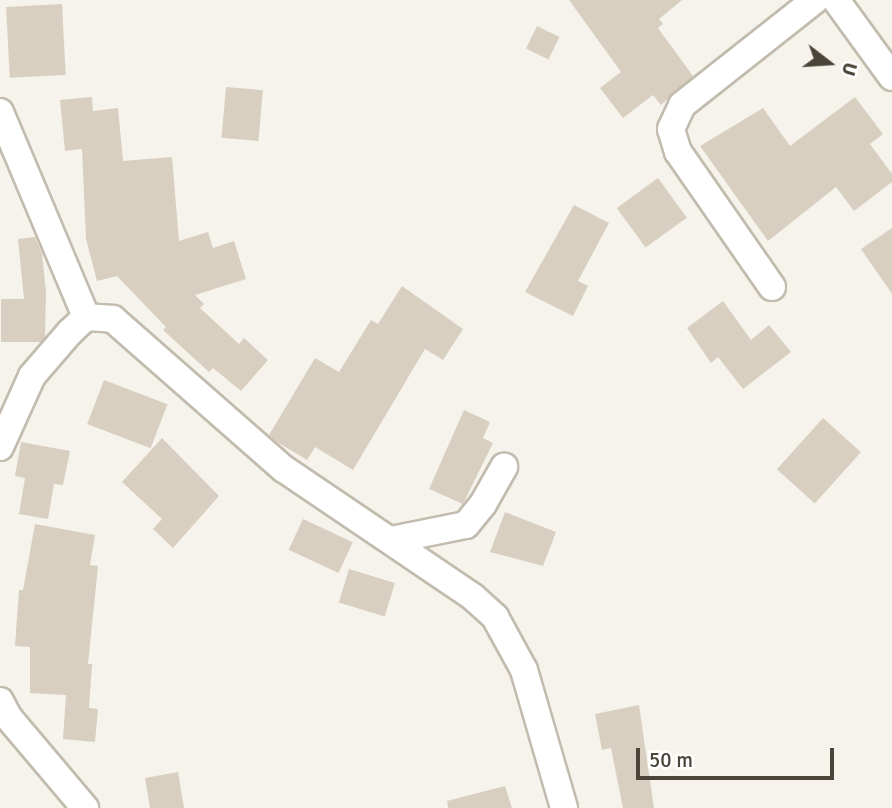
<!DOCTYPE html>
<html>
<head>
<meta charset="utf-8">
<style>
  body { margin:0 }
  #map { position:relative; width:892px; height:808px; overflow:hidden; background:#f6f3ec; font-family:Signika,sans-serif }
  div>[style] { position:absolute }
  .building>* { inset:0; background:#d8cfc1; transform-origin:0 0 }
  .roads { filter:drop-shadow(2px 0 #c2bbae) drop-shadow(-2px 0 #c2bbae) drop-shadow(0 2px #c2bbae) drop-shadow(0 -2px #c2bbae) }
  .minor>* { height:26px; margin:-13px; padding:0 13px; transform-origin:13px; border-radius:13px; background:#fff }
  span { translate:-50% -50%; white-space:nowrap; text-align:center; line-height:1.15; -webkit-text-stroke:5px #fff; paint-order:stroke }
  .north { position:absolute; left:794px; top:28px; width:70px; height:70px; -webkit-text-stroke:5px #fff; paint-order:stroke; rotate:107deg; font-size:19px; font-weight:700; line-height:28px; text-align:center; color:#4b4439 }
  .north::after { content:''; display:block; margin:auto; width:24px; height:32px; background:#4b4439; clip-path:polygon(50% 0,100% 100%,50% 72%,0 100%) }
  .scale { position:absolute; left:636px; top:748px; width:198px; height:32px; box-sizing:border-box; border:4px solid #4b4439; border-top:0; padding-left:9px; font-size:21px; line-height:24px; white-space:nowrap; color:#4b4439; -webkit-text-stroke:5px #fff; paint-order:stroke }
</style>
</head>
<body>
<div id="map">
  <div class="building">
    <i style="clip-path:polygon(569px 0,682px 0,659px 19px,663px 24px,658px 28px,693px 76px,661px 105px,653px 95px,623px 118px,600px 88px,621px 72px)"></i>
    <i style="left:62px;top:4px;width:71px;height:56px;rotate:87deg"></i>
    <i style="left:537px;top:26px;width:25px;height:25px;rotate:26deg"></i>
    <i style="left:226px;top:87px;width:37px;height:51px;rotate:5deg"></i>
    <i style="clip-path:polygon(92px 97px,93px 111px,118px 108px,123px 161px,172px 157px,179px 241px,208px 232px,213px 248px,234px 241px,246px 279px,195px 295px,204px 304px,200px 308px,239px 344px,244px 338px,268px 360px,241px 391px,213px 368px,209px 372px,163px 330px,166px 327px,117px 276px,97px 281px,86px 239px,82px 149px,65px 151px,60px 100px)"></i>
    <i style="clip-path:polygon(855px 97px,883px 134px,870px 144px,892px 174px,892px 182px,854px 211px,836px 187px,768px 241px,700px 146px,763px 108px,790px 146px)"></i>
    <i style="left:658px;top:178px;width:49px;height:51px;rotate:54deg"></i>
    <i style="clip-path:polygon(574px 205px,609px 223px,578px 281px,588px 286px,573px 316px,525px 292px)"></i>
    <i style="clip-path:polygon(892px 228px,892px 294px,861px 249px)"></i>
    <i style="clip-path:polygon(35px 237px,42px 253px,46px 292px,45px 337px,41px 342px,1px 342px,1px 299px,24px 299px,18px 239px)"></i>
    <i style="clip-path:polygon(402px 286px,463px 329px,443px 360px,425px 349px,353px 470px,315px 447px,307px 460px,277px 442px,269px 435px,315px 358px,339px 372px,371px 320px,378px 324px)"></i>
    <i style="clip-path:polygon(723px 301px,751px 340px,769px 325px,791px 352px,743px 389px,718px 357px,711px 363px,687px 328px)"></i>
    <i style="left:104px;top:380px;width:68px;height:47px;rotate:21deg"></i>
    <i style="clip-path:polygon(464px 410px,490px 422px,483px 438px,493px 443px,463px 504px,429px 489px)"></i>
    <i style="left:823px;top:418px;width:51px;height:69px;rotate:42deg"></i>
    <i style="clip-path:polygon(162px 438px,219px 496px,173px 548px,153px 529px,162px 519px,122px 482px)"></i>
    <i style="clip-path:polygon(21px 442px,70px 451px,63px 485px,54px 484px,48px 519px,19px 514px,25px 478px,15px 476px)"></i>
    <i style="clip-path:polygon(505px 512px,556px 532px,543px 566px,490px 552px)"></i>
    <i style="left:303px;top:519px;width:55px;height:34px;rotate:25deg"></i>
    <i style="clip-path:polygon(35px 524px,95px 535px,90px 565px,98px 566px,88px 664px,92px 664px,89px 708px,98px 709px,95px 742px,63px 739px,66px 695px,30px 693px,30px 647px,15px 646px,19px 590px,23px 590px)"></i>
    <i style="left:349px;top:569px;width:48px;height:35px;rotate:17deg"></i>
    <i style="clip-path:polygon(639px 705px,654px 808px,623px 808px,611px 748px,602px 750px,595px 714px)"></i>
    <i style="clip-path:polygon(178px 772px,184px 808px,150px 808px,145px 778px)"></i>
    <i style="clip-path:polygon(505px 786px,512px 808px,448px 808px,447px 801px)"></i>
  </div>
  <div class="roads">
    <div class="minor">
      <i style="left:836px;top:0;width:95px;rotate:54deg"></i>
      <i style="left:0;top:112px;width:222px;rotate:67.2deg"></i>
      <i style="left:772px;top:287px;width:165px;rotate:-124.8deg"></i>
      <i style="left:678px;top:152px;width:24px;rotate:-107deg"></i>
      <i style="left:671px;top:129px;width:26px;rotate:-65deg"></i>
      <i style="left:682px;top:105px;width:169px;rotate:-38.3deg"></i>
      <i style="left:0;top:447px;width:78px;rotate:-65.7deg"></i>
      <i style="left:32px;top:376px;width:58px;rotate:-49.2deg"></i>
      <i style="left:70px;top:332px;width:22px;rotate:-43deg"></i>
      <i style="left:86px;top:317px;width:27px;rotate:4deg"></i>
      <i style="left:113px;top:319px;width:227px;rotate:41.3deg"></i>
      <i style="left:284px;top:469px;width:228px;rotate:34.1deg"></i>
      <i style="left:473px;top:597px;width:30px;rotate:42deg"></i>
      <i style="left:495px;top:617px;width:60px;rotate:61.3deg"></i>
      <i style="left:524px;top:670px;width:144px;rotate:73.8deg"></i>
      <i style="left:391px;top:540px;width:76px;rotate:-11.3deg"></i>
      <i style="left:466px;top:525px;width:27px;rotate:-51deg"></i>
      <i style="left:483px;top:504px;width:43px;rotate:-60.4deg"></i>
      <i style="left:0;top:701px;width:19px;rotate:62deg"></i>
      <i style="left:9px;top:718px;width:118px;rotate:49.8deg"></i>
    </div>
  </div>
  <div class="north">U</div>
  <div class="scale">50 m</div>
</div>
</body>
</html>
